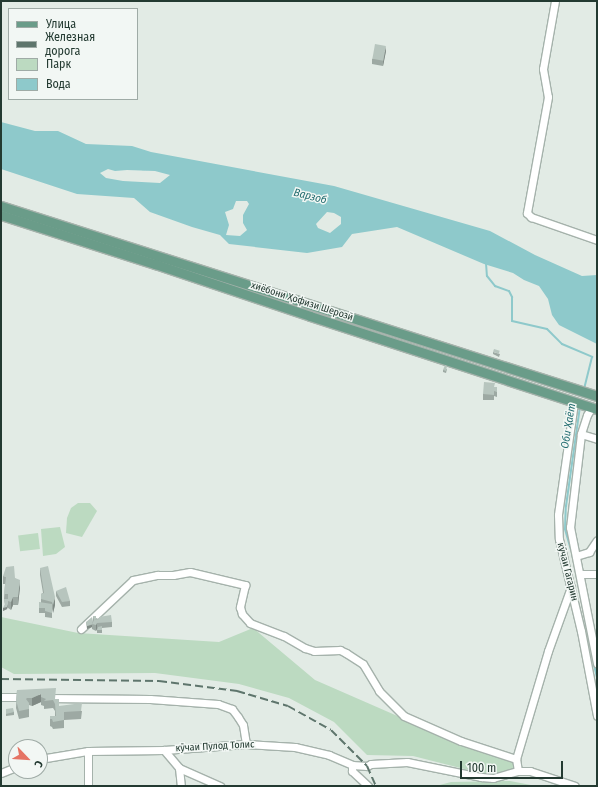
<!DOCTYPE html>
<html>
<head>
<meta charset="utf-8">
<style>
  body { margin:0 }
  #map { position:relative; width:598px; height:787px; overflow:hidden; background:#e2ebe5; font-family:"Fira Sans Condensed",sans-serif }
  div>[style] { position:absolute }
  .green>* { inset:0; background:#bcdac1; transform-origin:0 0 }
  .water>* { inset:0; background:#8ec9cb }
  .stream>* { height:2px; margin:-1px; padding:0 1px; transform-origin:1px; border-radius:1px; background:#8ec9cb }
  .roads { filter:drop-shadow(1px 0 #a5b2ab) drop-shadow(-1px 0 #a5b2ab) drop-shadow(0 1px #a5b2ab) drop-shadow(0 -1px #a5b2ab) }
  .minor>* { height:7px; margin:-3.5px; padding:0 3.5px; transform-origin:3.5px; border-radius:3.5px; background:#fff }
  .major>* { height:9px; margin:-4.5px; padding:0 4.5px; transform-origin:4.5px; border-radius:4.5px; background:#6a9c89 }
  .rail>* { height:2px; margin-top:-1px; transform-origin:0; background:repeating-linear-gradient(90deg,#5e756c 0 8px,transparent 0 12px) }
  .wall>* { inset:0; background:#9da9a3 }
  .shaded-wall>* { inset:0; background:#808a85 }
  .building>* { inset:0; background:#b7c5be; transform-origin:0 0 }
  span { translate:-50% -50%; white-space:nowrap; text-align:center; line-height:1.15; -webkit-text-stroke:3px #f2f7f4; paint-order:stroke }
  .street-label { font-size:10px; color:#233a31 }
  .water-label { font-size:11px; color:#236d70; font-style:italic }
  .frame { position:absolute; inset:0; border:2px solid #233a31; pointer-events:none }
  .legend { position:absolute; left:8px; top:8px; width:130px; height:92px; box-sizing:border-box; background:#f2f7f4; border:1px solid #9faba6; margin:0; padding:5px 7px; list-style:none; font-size:12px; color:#233a31 }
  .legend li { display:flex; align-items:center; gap:8px; height:20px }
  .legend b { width:20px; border:1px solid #9faba6 }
  .north { position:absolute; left:8px; top:739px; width:40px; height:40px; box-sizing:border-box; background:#f2f7f4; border:1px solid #9faba6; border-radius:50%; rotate:115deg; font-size:11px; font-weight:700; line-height:16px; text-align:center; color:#233a31 }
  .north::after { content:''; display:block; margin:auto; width:14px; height:18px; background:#e57465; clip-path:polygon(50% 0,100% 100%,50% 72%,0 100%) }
  .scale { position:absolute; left:460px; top:761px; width:103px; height:18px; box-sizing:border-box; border:2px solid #233a31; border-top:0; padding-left:5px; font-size:12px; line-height:14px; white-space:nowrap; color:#233a31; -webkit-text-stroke:3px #f2f7f4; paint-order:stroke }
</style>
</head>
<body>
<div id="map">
  <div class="green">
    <i style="clip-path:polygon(78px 503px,90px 503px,97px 511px,82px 537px,66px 533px,67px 518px,71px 508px)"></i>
    <i style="clip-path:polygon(60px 527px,65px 547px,56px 554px,43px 556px,41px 529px)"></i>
    <i style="left:38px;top:533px;width:16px;height:20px;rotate:83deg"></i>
    <i style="clip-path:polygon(1px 617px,78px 633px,219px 642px,253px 628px,315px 680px,402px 718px,514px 761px,515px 769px,492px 776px,413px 756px,367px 755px,334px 722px,289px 698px,239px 684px,155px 673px,14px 674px,1px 667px)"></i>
    <i style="clip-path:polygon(510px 781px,536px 786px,436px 786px,451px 782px)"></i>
  </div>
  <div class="water">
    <i style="clip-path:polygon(evenodd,1px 122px,35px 131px,58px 131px,86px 144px,132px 146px,151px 152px,334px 186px,490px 231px,535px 255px,582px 276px,597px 275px,597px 344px,559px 325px,552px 315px,548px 299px,539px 286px,524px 280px,513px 273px,484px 264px,397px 227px,352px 234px,342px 247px,307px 253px,229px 244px,220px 235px,192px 227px,150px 212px,134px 198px,77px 194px,1px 169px,1px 122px,108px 169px,115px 171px,127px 170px,155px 171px,170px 175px,160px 183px,123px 181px,106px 178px,100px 173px,108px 169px,1px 122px,236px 201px,247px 201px,249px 204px,243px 215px,243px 223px,247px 230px,240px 236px,226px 235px,229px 225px,225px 212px,233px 209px,236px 201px,1px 122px,327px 212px,334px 213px,341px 217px,341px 224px,330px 233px,318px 228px,316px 224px,327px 212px)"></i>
  </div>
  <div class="stream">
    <i style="left:486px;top:263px;width:13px;rotate:86deg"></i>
    <i style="left:487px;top:276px;width:13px;rotate:51deg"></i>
    <i style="left:495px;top:286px;width:15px;rotate:20deg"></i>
    <i style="left:509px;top:291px;width:7px;rotate:63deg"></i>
    <i style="left:512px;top:297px;width:24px;rotate:90deg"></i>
    <i style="left:512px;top:321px;width:36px;rotate:13deg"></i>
    <i style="left:547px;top:329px;width:21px;rotate:45deg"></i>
    <i style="left:562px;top:344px;width:33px;rotate:23deg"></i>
    <i style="left:592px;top:357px;width:33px;rotate:104deg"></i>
    <i style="left:571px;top:550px;width:22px;rotate:-106deg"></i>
    <i style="left:565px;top:529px;width:23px;rotate:-88deg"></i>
    <i style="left:566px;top:506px;width:100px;rotate:-82deg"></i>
    <i style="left:594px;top:665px;width:12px;rotate:76deg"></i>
  </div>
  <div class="roads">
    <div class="minor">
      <i style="left:555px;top:1px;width:69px;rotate:100deg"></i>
      <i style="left:543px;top:69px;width:28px;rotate:80deg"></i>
      <i style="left:548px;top:97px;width:118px;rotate:100.3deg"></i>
      <i style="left:527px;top:213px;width:6px;rotate:45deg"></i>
      <i style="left:531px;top:217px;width:70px;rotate:19.2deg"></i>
      <i style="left:574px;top:402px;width:114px;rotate:98.1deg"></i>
      <i style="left:558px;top:515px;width:24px;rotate:88deg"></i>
      <i style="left:559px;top:539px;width:95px;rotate:76.6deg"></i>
      <i style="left:581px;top:631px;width:86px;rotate:79.3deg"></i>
      <i style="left:592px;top:407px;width:9px;rotate:122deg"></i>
      <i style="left:587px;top:415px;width:20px;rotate:108deg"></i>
      <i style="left:581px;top:434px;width:94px;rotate:96.7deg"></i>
      <i style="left:570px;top:527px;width:139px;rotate:78.8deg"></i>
      <i style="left:581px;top:434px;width:17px;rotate:17deg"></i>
      <i style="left:576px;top:556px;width:14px;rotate:-17deg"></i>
      <i style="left:589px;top:552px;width:14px;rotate:-56deg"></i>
      <i style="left:580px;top:574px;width:17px"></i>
      <i style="left:81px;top:629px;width:71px;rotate:-43.3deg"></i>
      <i style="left:133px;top:580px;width:25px;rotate:-12deg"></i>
      <i style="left:157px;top:575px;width:16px"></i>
      <i style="left:173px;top:575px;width:17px;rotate:-10deg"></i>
      <i style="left:190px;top:572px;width:57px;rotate:13.3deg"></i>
      <i style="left:245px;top:585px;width:23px;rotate:103deg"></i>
      <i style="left:240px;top:607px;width:7px;rotate:74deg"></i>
      <i style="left:242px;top:614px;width:12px;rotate:48deg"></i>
      <i style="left:250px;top:623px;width:36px;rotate:21deg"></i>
      <i style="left:284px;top:636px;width:24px;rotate:30deg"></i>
      <i style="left:305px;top:648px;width:9px;rotate:18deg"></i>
      <i style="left:314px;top:651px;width:26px;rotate:-2deg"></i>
      <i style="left:340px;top:650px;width:7px;rotate:27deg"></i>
      <i style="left:346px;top:653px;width:20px;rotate:33deg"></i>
      <i style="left:363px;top:664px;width:31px;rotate:59deg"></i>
      <i style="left:379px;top:691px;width:35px;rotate:45deg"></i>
      <i style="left:404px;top:716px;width:62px;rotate:23.7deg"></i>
      <i style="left:461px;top:741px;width:58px;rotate:18.1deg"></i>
      <i style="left:1px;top:697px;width:24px"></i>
      <i style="left:47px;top:698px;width:103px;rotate:0.6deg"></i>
      <i style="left:150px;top:699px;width:68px;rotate:4.2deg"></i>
      <i style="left:218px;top:704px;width:15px;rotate:20deg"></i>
      <i style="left:232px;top:709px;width:10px;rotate:53deg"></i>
      <i style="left:238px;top:717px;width:9px;rotate:58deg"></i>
      <i style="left:243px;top:725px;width:19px;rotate:81deg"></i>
      <i style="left:164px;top:750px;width:23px;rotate:50deg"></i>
      <i style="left:179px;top:768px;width:18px;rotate:84deg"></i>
      <i style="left:40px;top:759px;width:49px;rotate:-9.5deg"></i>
      <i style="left:88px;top:751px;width:76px;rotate:-0.8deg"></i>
      <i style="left:164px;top:750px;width:82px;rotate:-4.2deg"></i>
      <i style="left:246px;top:744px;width:49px;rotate:3.5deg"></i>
      <i style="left:295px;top:747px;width:35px;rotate:13deg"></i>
      <i style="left:329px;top:755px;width:25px;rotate:23deg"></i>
      <i style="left:352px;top:765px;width:15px;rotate:4deg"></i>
      <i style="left:367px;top:766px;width:4px;rotate:-27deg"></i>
      <i style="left:371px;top:764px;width:36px;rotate:-3deg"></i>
      <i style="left:407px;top:762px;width:76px;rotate:11.5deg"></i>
      <i style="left:481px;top:777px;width:12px;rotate:5deg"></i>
      <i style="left:493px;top:778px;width:26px;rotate:-16deg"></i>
      <i style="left:518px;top:771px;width:12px"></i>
      <i style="left:530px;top:771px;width:47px;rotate:18.4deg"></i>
      <i style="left:352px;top:765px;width:6px;rotate:90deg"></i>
      <i style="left:352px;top:771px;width:22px;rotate:43deg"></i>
      <i style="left:179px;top:768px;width:45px;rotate:23.7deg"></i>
      <i style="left:518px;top:771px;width:12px;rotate:-99deg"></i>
      <i style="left:516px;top:759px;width:113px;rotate:-73.5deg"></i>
      <i style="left:548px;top:651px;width:68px;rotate:-70.2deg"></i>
      <i style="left:1px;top:773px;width:16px;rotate:-22deg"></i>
      <i style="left:88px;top:786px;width:35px;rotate:-90deg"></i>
    </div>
    <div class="major">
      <i style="left:1px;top:206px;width:626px;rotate:17.68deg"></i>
      <i style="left:1px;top:215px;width:162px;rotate:17.7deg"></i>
      <i style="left:155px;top:264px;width:163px;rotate:18.5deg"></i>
      <i style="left:310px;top:316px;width:302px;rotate:18deg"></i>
    </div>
  </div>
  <div class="rail">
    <i style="left:1px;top:679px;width:158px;rotate:0.7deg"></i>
    <i style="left:159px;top:681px;width:79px;rotate:7.3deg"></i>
    <i style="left:237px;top:691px;width:53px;rotate:16.4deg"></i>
    <i style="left:288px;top:706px;width:49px;rotate:29.2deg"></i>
    <i style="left:331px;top:730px;width:51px;rotate:45deg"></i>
    <i style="left:367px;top:766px;width:22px;rotate:66deg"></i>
  </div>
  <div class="wall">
    <i style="clip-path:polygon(386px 51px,383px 66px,372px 64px,372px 59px)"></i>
    <i style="clip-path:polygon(493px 352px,500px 354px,499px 357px,493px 354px)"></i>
    <i style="clip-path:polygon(447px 369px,446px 373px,443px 372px,443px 370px)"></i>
    <i style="clip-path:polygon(495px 387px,497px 392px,497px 397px,494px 396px,494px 400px,483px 400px,483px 394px)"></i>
    <i style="clip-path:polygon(40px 568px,55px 605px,53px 613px,52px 609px,52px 618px,45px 617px,45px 613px,39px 613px,39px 602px,41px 603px,41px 594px,43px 593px,40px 575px)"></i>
    <i style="clip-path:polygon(3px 576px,15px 578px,20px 587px,18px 605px,13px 605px,11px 610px,8px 608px,8px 607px,7px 609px,3px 611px,5px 605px,4px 599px,5px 584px,3px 584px)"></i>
    <i style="clip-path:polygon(56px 591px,70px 601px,70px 606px,62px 607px,56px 596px)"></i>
    <i style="clip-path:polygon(93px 616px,98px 619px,112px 622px,112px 627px,102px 628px,102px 633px,97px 633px,97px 629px,96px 631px,92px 629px,92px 627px,87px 629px,86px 622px,93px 621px)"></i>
    <i style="clip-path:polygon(17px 690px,55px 699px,59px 706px,82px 711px,81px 719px,64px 720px,64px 728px,53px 729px,52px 727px,50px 726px,50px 716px,55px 716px,55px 711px,53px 708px,44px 709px,44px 706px,41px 705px,41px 702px,32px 706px,29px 705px,29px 717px,19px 719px,16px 708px)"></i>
    <i style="clip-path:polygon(6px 709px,14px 712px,14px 715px,6px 716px)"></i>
  </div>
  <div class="shaded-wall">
    <i style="clip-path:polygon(386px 46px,386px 51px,383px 66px,383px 61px)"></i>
    <i style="clip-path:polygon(20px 580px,20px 587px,18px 605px,18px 597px)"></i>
    <i style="clip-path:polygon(13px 597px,13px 605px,11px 610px,11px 602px)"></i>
    <i style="clip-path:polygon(55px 597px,55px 605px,53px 613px,53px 605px)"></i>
    <i style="clip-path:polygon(8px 604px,7px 609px,3px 611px,3px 608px)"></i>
    <i style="clip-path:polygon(97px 623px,97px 629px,96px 631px,96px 625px)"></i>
    <i style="clip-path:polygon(92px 625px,92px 627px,87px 629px,87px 626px)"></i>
    <i style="clip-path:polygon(41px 694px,41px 702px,32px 706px,32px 698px)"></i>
  </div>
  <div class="building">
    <i style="left:375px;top:44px;width:11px;height:15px;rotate:10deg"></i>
    <i style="left:494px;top:349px;width:6px;height:3px;rotate:18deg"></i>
    <i style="clip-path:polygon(445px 365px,447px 366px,446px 371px,443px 370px)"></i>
    <i style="clip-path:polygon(484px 382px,495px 383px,494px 387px,497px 387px,497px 392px,494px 391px,494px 395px,483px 394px)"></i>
    <i style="clip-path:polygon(14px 566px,15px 578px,20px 580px,18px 597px,13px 597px,11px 602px,8px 601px,8px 594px,4px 594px,6px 577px,3px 576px,6px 567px)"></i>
    <i style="clip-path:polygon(48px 566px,55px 597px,53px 605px,52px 602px,41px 599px,41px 594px,44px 593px,40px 568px)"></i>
    <i style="clip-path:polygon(66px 587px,70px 601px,62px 602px,56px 591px)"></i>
    <i style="clip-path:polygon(4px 599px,8px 599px,8px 604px,7px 607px,3px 608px,5px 604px)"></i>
    <i style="clip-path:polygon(39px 602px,52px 604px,52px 613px,45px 611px,45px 608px,39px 608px)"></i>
    <i style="clip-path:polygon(111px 615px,112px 622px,97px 623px,96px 625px,92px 624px,94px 620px,99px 619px,99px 617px)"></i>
    <i style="clip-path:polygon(93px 616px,96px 616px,96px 618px,98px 619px,94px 620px)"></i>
    <i style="clip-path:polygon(92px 617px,93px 621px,92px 624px,93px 624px,87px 626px,86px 622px)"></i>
    <i style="clip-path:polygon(102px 626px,102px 630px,97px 630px,98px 627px)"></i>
    <i style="clip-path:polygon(56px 688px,55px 699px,59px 699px,59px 706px,82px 703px,81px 711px,64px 712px,64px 720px,53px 722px,52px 719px,50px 719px,50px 716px,56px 716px,55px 704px,53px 700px,44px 701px,46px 699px,41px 697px,41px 694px,32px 698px,27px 698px,26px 699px,29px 703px,29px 709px,19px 711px,16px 700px,17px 690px)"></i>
    <i style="clip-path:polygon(13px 708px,14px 712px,6px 714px,6px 709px)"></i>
  </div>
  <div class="street-label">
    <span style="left:302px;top:302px;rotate:18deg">хиёбони Ҳофизи Шерозӣ</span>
    <span style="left:567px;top:572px;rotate:76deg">кӯчаи Гагарин</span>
    <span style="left:215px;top:747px;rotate:-3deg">кӯчаи Пулод Толис</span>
  </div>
  <div class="water-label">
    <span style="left:310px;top:197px;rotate:14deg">Варзоб</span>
    <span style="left:569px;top:426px;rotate:-81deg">Оби Ҳаёт</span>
  </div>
  <div class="frame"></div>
  <ul class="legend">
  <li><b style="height:5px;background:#6a9c89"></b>Улица</li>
  <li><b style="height:5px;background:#5e756c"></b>Железная дорога</li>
  <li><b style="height:11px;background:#bcdac1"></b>Парк</li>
  <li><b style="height:11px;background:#8ec9cb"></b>Вода</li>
  </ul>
  <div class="north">С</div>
  <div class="scale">100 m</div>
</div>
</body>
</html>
